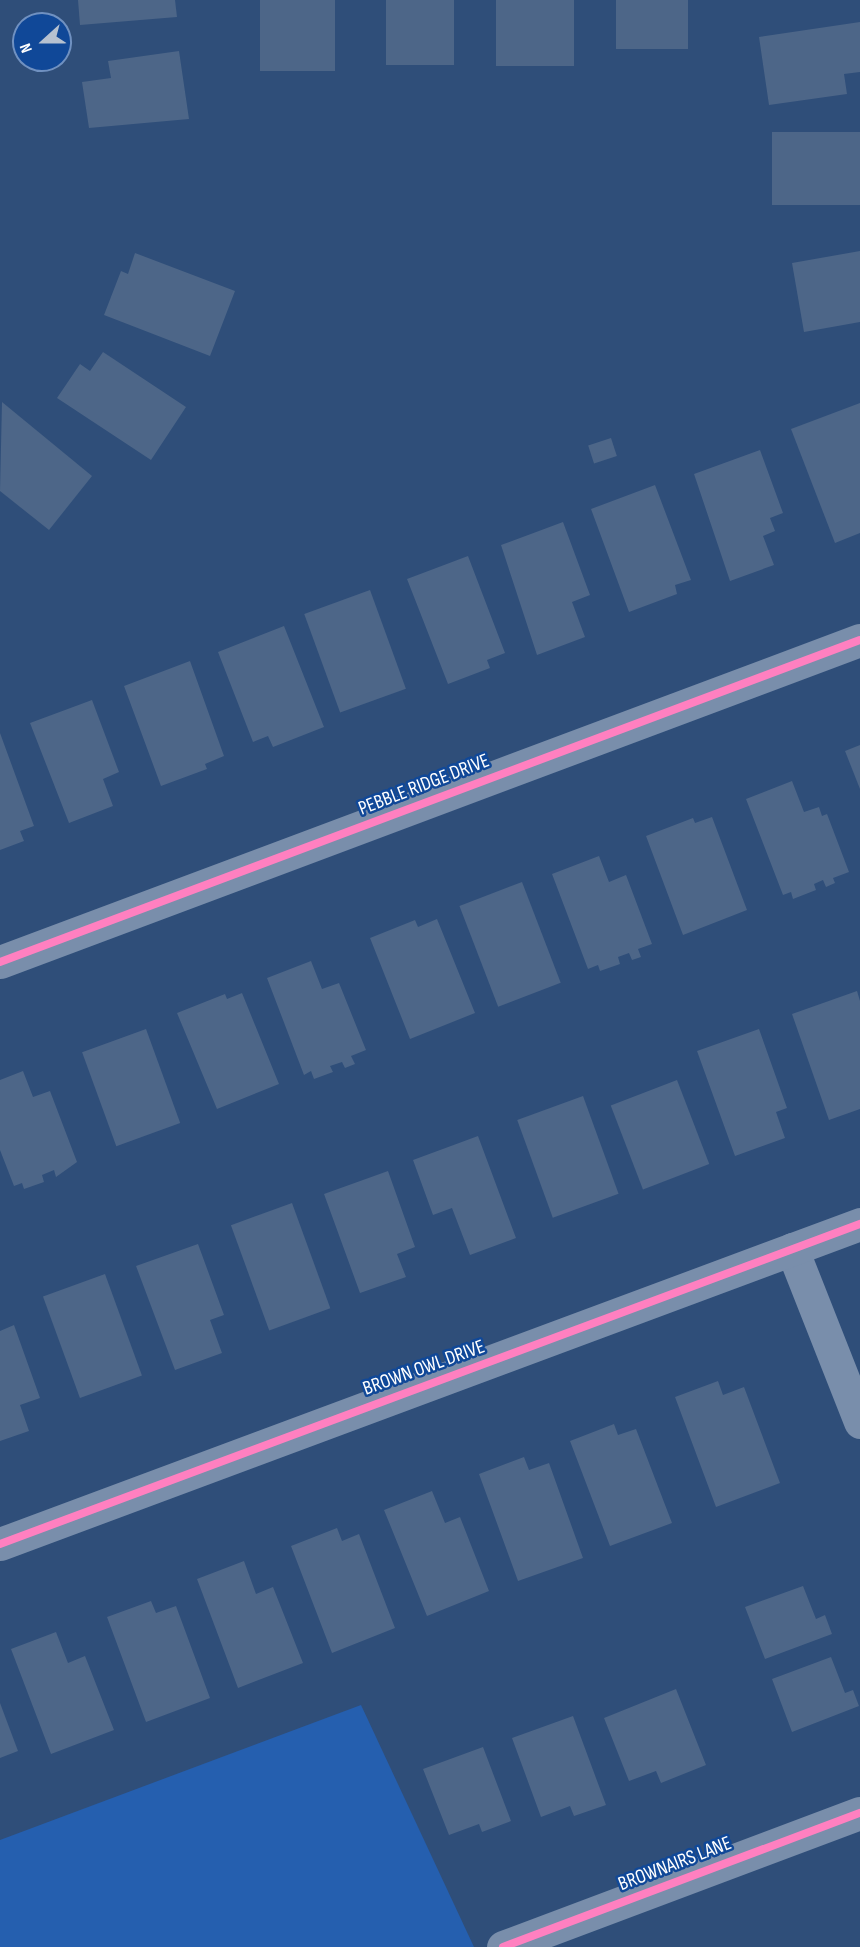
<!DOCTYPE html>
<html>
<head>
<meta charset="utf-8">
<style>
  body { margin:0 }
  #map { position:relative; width:860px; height:1947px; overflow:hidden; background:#2f4e79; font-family:"Sofia Sans Condensed",sans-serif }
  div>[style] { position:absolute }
  .green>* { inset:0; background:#255faf }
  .building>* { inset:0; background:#4d6688; transform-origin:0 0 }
  .minor>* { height:33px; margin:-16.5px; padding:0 16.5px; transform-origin:16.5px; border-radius:16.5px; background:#798eab }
  .cycleway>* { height:8px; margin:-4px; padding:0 4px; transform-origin:4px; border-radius:4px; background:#ff80c0 }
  span { translate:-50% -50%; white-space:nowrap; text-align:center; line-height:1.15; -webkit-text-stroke:5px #104898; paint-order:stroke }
  .street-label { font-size:20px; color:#fff }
  .north { position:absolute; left:12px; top:12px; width:60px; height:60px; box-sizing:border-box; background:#104898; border:2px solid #7091c1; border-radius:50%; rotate:249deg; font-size:16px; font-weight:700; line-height:24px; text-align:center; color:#fff }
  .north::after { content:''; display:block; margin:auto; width:21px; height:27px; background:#b6c1d0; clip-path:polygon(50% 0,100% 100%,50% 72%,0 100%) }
</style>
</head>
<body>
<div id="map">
  <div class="green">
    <i style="clip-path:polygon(361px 1705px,474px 1947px,0 1947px,0 1840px)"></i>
  </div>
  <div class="building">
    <i style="clip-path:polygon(78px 0,175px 0,177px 17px,80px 25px)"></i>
    <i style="left:260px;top:0;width:75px;height:71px"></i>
    <i style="left:386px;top:0;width:68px;height:65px"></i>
    <i style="left:496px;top:0;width:78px;height:66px"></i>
    <i style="left:616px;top:0;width:72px;height:49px"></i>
    <i style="clip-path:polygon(860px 22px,860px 72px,844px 74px,847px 94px,769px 105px,759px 37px)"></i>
    <i style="clip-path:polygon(179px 51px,189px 119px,89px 128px,82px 82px,111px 78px,108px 61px)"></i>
    <i style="left:860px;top:132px;width:73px;height:88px;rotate:90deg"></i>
    <i style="clip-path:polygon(860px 251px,860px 322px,804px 332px,792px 263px)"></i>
    <i style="clip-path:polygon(135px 253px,235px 291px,210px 356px,104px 315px,121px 271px,128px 274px)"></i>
    <i style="clip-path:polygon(103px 352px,186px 407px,151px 460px,57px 398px,80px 364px,90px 371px)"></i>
    <i style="clip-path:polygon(2px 402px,92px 476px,49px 530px,0 491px)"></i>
    <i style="clip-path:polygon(860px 403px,860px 533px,835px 543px,791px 429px)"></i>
    <i style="left:611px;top:438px;width:19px;height:24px;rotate:72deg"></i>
    <i style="clip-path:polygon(760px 450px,783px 513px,770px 518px,775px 531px,763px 536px,774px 565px,730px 581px,694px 474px)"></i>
    <i style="clip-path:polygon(655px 485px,691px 580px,675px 585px,677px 594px,629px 612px,591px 509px)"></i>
    <i style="clip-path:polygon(563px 522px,590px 595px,572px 602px,585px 637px,537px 655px,501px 545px)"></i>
    <i style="clip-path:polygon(468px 556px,505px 653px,487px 660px,490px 668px,448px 684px,407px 579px)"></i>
    <i style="left:370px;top:590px;width:105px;height:70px;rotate:70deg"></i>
    <i style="clip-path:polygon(284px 626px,324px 727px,273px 747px,268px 736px,253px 742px,218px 652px)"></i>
    <i style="clip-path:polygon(190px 661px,224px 756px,205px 764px,207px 769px,161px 786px,124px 686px)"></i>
    <i style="clip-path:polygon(92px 700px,119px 772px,103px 779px,113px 806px,69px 823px,30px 723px)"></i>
    <i style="clip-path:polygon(0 733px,34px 826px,20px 831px,24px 841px,0 850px)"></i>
    <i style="clip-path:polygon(860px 745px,860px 789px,845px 751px)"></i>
    <i style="clip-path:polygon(792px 781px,804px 812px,819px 807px,822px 816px,827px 814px,849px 872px,833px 878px,835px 883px,826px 887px,823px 880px,814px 884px,816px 890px,793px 899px,791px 892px,783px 895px,746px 799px)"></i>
    <i style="clip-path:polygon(712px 817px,747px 910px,683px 935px,646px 836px,693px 818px,695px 823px)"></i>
    <i style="clip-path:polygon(599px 856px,609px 882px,626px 875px,652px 944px,638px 949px,641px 957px,632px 960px,629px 953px,618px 957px,620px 964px,600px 971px,598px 965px,588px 969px,552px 874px)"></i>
    <i style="left:522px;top:882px;width:108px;height:67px;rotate:69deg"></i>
    <i style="clip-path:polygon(437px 919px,475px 1013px,410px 1039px,370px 938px,415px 920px,418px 927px)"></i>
    <i style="clip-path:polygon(311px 961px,322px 989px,339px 983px,366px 1050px,351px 1056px,355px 1064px,345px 1068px,342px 1062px,330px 1066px,333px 1072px,314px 1079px,311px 1071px,304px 1075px,267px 978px)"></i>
    <i style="clip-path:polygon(857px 991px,860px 1001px,860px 1109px,829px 1120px,792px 1014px)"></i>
    <i style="clip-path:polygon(242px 993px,279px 1084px,217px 1109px,177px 1013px,225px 994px,227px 999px)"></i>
    <i style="left:146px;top:1029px;width:100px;height:68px;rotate:70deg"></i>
    <i style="clip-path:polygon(759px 1029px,787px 1108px,776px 1112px,785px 1138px,735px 1156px,697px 1051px)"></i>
    <i style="clip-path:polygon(23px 1071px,33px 1097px,50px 1091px,77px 1162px,56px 1177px,54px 1170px,42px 1175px,44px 1182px,24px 1189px,22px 1183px,14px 1186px,0 1150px,0 1080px)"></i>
    <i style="left:677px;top:1080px;width:90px;height:71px;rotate:69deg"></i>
    <i style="left:583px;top:1096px;width:104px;height:70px;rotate:70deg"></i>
    <i style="clip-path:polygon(478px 1136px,516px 1238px,470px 1255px,452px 1208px,433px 1215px,413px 1160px)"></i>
    <i style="clip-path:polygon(388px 1171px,415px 1247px,397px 1254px,406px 1277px,360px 1293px,324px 1194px)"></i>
    <i style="left:292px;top:1203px;width:112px;height:65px;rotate:70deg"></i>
    <i style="clip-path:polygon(198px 1244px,224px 1315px,210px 1320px,222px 1353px,175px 1370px,136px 1266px)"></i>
    <i style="left:105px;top:1274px;width:108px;height:66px;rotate:70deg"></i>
    <i style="clip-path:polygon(14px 1325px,40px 1398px,20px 1405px,29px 1431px,0 1441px,0 1331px)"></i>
    <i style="clip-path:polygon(718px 1381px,723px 1395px,744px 1387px,780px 1483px,716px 1507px,675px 1397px)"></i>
    <i style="clip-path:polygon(614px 1424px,618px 1435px,636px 1429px,672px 1523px,610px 1546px,570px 1441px)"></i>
    <i style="clip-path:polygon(524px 1457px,529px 1470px,549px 1463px,583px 1558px,518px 1581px,479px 1474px)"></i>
    <i style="clip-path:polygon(432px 1491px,445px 1523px,460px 1517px,489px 1591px,427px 1616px,384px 1510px)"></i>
    <i style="clip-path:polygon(337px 1528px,342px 1541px,359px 1534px,395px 1628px,332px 1653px,291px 1546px)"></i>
    <i style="clip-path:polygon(244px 1561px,256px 1594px,273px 1587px,303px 1663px,238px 1688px,197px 1579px)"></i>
    <i style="clip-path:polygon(803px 1586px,816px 1619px,825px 1615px,832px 1634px,765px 1659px,745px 1607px)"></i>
    <i style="clip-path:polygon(151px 1601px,156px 1613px,176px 1606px,210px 1698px,146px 1722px,107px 1617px)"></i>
    <i style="clip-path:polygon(56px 1632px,68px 1663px,85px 1656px,114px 1730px,51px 1754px,11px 1649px)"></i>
    <i style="clip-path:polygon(831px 1657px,845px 1693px,853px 1690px,859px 1706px,792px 1732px,772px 1679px)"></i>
    <i style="clip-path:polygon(676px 1689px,706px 1765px,661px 1783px,656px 1771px,629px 1781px,604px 1718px)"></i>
    <i style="clip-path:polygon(0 1703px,18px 1751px,0 1758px)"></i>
    <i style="clip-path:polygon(573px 1716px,606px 1805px,574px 1816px,570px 1806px,541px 1817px,512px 1738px)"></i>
    <i style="clip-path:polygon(483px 1747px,511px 1821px,482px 1832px,479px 1824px,449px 1835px,423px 1769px)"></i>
  </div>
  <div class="minor">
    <i style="left:0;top:962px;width:918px;rotate:-20.53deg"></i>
    <i style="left:792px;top:1249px;width:186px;rotate:68.5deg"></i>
    <i style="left:0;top:1544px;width:918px;rotate:-20.41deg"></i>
    <i style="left:503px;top:1947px;width:381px;rotate:-20.6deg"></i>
  </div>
  <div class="cycleway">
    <i style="left:0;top:962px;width:918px;rotate:-20.53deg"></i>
    <i style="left:0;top:1544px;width:918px;rotate:-20.41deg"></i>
    <i style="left:503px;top:1947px;width:381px;rotate:-20.6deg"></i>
  </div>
  <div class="street-label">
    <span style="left:424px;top:785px;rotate:-21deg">PEBBLE RIDGE DRIVE</span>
    <span style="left:424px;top:1368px;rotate:-20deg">BROWN OWL DRIVE</span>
    <span style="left:675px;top:1864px;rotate:-21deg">BROWNAIRS LANE</span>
  </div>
  <div class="north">N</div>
</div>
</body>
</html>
